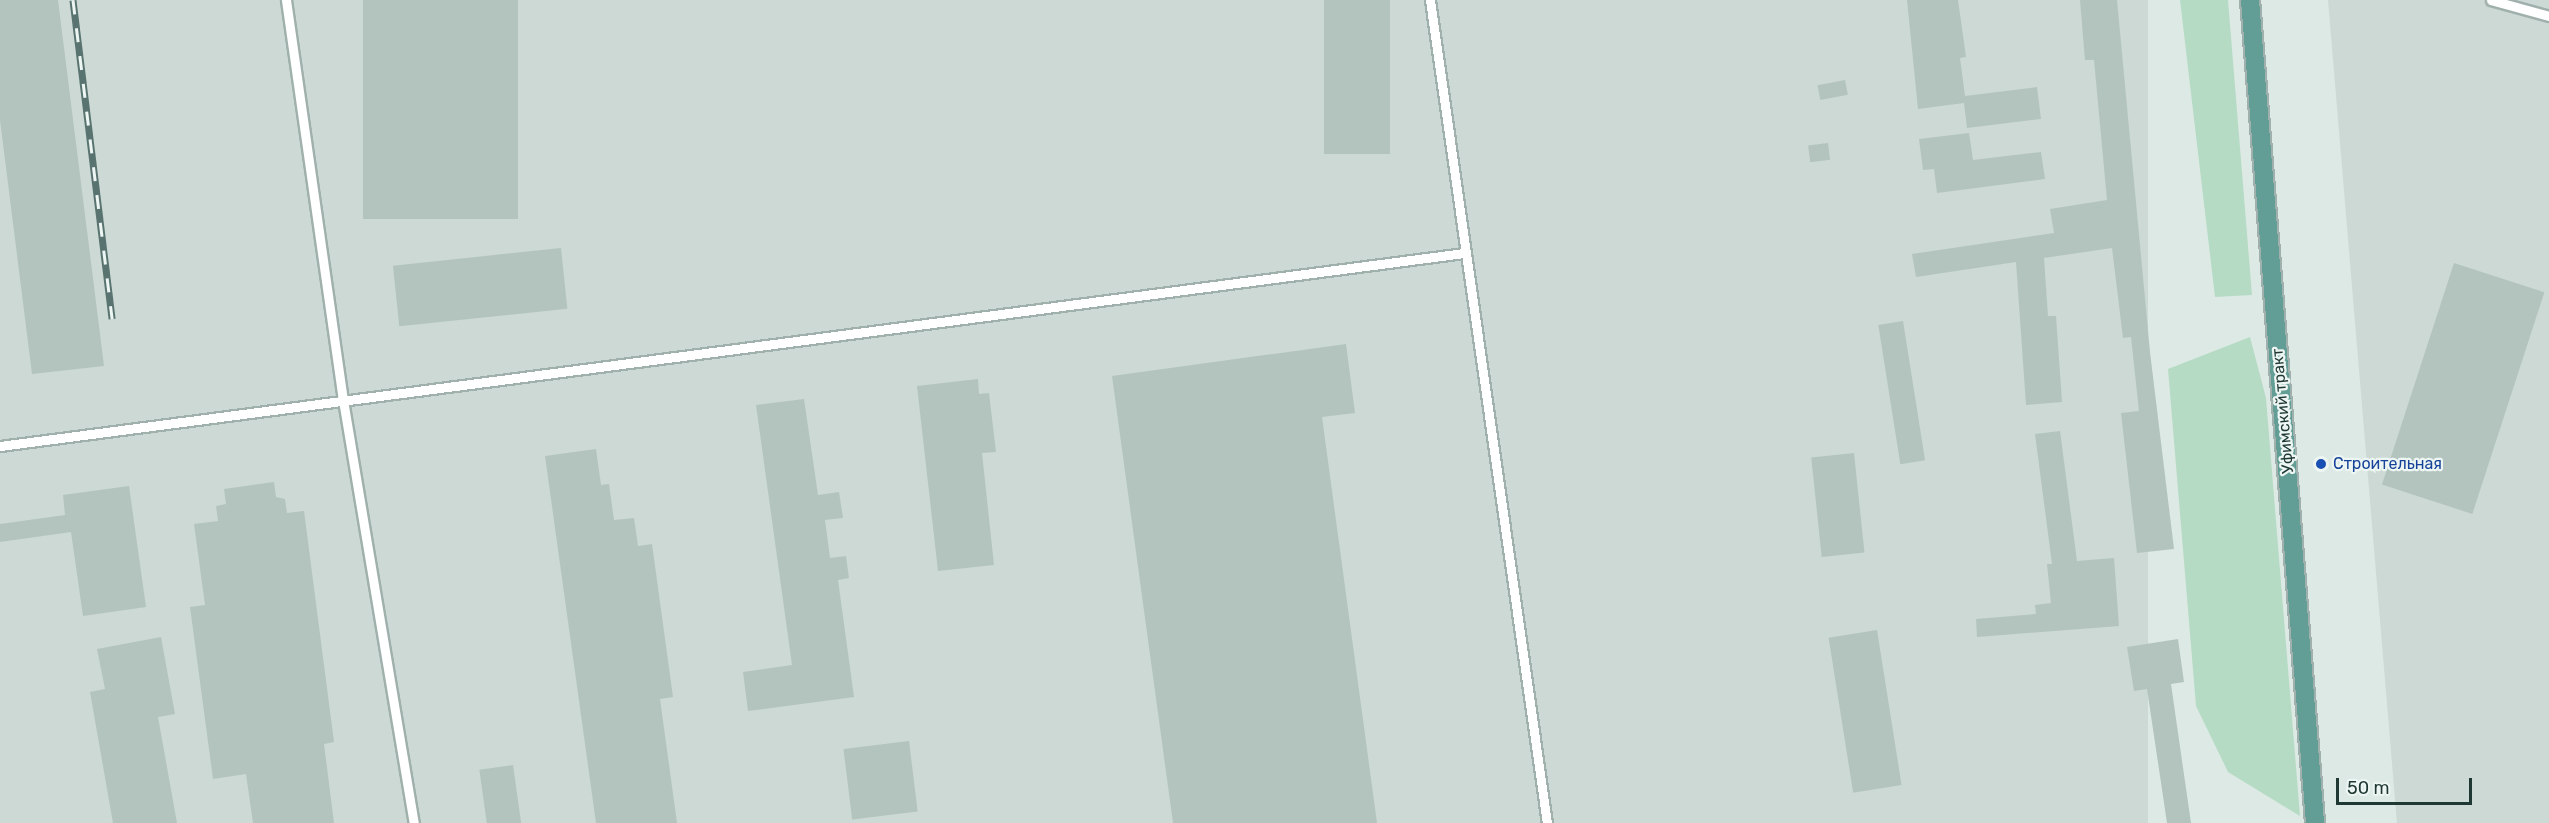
<!DOCTYPE html>
<html>
<head>
<meta charset="utf-8">
<style>
  body { margin:0 }
  #map { position:relative; width:2549px; height:823px; overflow:hidden; background:#dde9e5; font-family:Rubik,sans-serif }
  div>[style] { position:absolute }
  .built>* { inset:0; background:#ccd9d4; transform-origin:0 0 }
  .green>* { inset:0; background:#b6dbc4 }
  .building>* { inset:0; background:#b3c4be; transform-origin:0 0 }
  .roads { filter:drop-shadow(2px 0 #a0b0ac) drop-shadow(-2px 0 #a0b0ac) drop-shadow(0 2px #a0b0ac) drop-shadow(0 -2px #a0b0ac) }
  .service>* { height:9px; margin:-4.5px; padding:0 4.5px; transform-origin:4.5px; border-radius:4.5px; background:#fff }
  .primary>* { height:18px; margin:-9px; padding:0 9px; transform-origin:9px; border-radius:9px; background:#629e95 }
  .rail>* { height:7px; margin-top:-3.5px; transform-origin:0; background:repeating-linear-gradient(90deg,#edf6f3 0 14px,#597470 0 28px); box-sizing:border-box; border-block:2px solid #597470 }
  .dots>* { width:16px; height:16px; translate:-50% -50%; box-sizing:border-box; border:3px solid #edf6f3; border-radius:50% }
  span { translate:-50% -50%; white-space:nowrap; text-align:center; line-height:1.15; -webkit-text-stroke:4.5px #edf6f3; paint-order:stroke }
  .street-label { font-size:16px; color:#1f3834 }
  .transit-label { font-size:16px; color:#164399 }
  .left { translate:0 -50%; text-align:left }
  .scale { position:absolute; left:2336px; top:778px; width:136px; height:27px; box-sizing:border-box; border:3px solid #1f3834; border-top:0; padding-left:8px; font-size:18px; line-height:21px; white-space:nowrap; color:#1f3834; -webkit-text-stroke:4px #edf6f3; paint-order:stroke }
</style>
</head>
<body>
<div id="map">
  <div class="built">
    <i style="left:0;top:0;width:2148px;height:823px"></i>
    <i style="clip-path:polygon(2328px 0,2549px 0,2549px 823px,2397px 823px)"></i>
  </div>
  <div class="green">
    <i style="clip-path:polygon(2180px 0,2228px 0,2252px 295px,2215px 297px)"></i>
    <i style="clip-path:polygon(2250px 337px,2266px 398px,2300px 816px,2228px 772px,2196px 706px,2168px 369px)"></i>
  </div>
  <div class="building">
    <i style="clip-path:polygon(0 0,58px 0,104px 366px,32px 374px,0 120px)"></i>
    <i style="left:363px;top:0;width:155px;height:219px"></i>
    <i style="left:1324px;top:0;width:66px;height:154px"></i>
    <i style="clip-path:polygon(1907px 0,1958px 0,1966px 57px,1960px 58px,1965px 96px,2037px 87px,2041px 119px,1967px 128px,1964px 103px,1918px 109px)"></i>
    <i style="clip-path:polygon(2080px 0,2117px 0,2150px 352px,2174px 549px,2137px 553px,2121px 413px,2139px 411px,2131px 337px,2123px 338px,2112px 248px,2044px 258px,2048px 316px,2056px 316px,2062px 402px,2026px 405px,2016px 262px,1916px 277px,1912px 254px,2054px 233px,2050px 209px,2107px 200px,2094px 60px,2085px 60px)"></i>
    <i style="left:1845px;top:80px;width:15px;height:28px;rotate:79deg"></i>
    <i style="clip-path:polygon(1969px 133px,1973px 160px,2041px 152px,2045px 179px,1937px 193px,1934px 169px,1923px 170px,1919px 139px)"></i>
    <i style="left:1828px;top:143px;width:17px;height:20px;rotate:83deg"></i>
    <i style="left:561px;top:248px;width:61px;height:169px;rotate:84deg"></i>
    <i style="left:2454px;top:263px;width:95px;height:233px;rotate:18deg"></i>
    <i style="left:1903px;top:321px;width:141px;height:25px;rotate:81deg"></i>
    <i style="clip-path:polygon(1346px 344px,1355px 413px,1322px 417px,1377px 823px,1173px 823px,1112px 376px)"></i>
    <i style="clip-path:polygon(978px 379px,979px 394px,989px 393px,996px 452px,982px 453px,994px 565px,938px 571px,917px 386px)"></i>
    <i style="clip-path:polygon(804px 399px,818px 495px,839px 492px,843px 518px,825px 520px,830px 558px,846px 556px,849px 578px,838px 580px,854px 697px,748px 711px,743px 672px,792px 665px,756px 405px)"></i>
    <i style="clip-path:polygon(2060px 431px,2077px 561px,2114px 558px,2119px 626px,1977px 637px,1976px 619px,2036px 614px,2035px 605px,2051px 603px,2047px 564px,2052px 564px,2035px 434px)"></i>
    <i style="clip-path:polygon(596px 449px,601px 485px,609px 484px,614px 520px,634px 518px,638px 546px,652px 544px,673px 697px,660px 699px,677px 823px,596px 823px,545px 456px)"></i>
    <i style="left:1854px;top:453px;width:100px;height:43px;rotate:84deg"></i>
    <i style="clip-path:polygon(274px 482px,276px 497px,285px 499px,287px 513px,304px 511px,334px 742px,324px 744px,334px 823px,253px 823px,246px 774px,213px 779px,190px 607px,205px 605px,194px 524px,218px 521px,216px 506px,226px 504px,224px 489px)"></i>
    <i style="clip-path:polygon(129px 486px,146px 607px,83px 616px,71px 532px,0 542px,0 524px,65px 515px,63px 495px)"></i>
    <i style="left:1877px;top:630px;width:157px;height:49px;rotate:81deg"></i>
    <i style="clip-path:polygon(161px 637px,175px 714px,158px 717px,177px 823px,113px 823px,90px 692px,105px 689px,97px 649px)"></i>
    <i style="clip-path:polygon(2178px 639px,2184px 682px,2171px 684px,2191px 823px,2167px 823px,2147px 689px,2134px 691px,2127px 647px)"></i>
    <i style="left:909px;top:741px;width:71px;height:66px;rotate:83deg"></i>
    <i style="left:513px;top:765px;width:59px;height:34px;rotate:82deg"></i>
  </div>
  <div class="roads">
    <div class="service">
      <i style="left:286px;top:0;width:404px;rotate:81.9deg"></i>
      <i style="left:343px;top:400px;width:429px;rotate:80.5deg"></i>
      <i style="left:1430px;top:0;width:831px;rotate:81.91deg"></i>
      <i style="left:2491px;top:0;width:60px;rotate:15.4deg"></i>
      <i style="left:0;top:446px;width:1477px;rotate:-7.51deg"></i>
    </div>
    <div class="primary">
      <i style="left:2250px;top:0;width:826px;rotate:85.48deg"></i>
    </div>
  </div>
  <div class="rail">
    <i style="left:73px;top:0;width:321px;rotate:83deg"></i>
  </div>
  <div class="dots">
    <i style="left:2321px;top:464px;background:#1a4fb4"></i>
  </div>
  <div class="street-label">
    <span style="left:2283px;top:411px;rotate:-95deg">Уфимский тракт</span>
  </div>
  <div class="transit-label">
    <span class="left" style="left:2333px;top:464px">Строительная</span>
  </div>
  <div class="scale">50 m</div>
</div>
</body>
</html>
